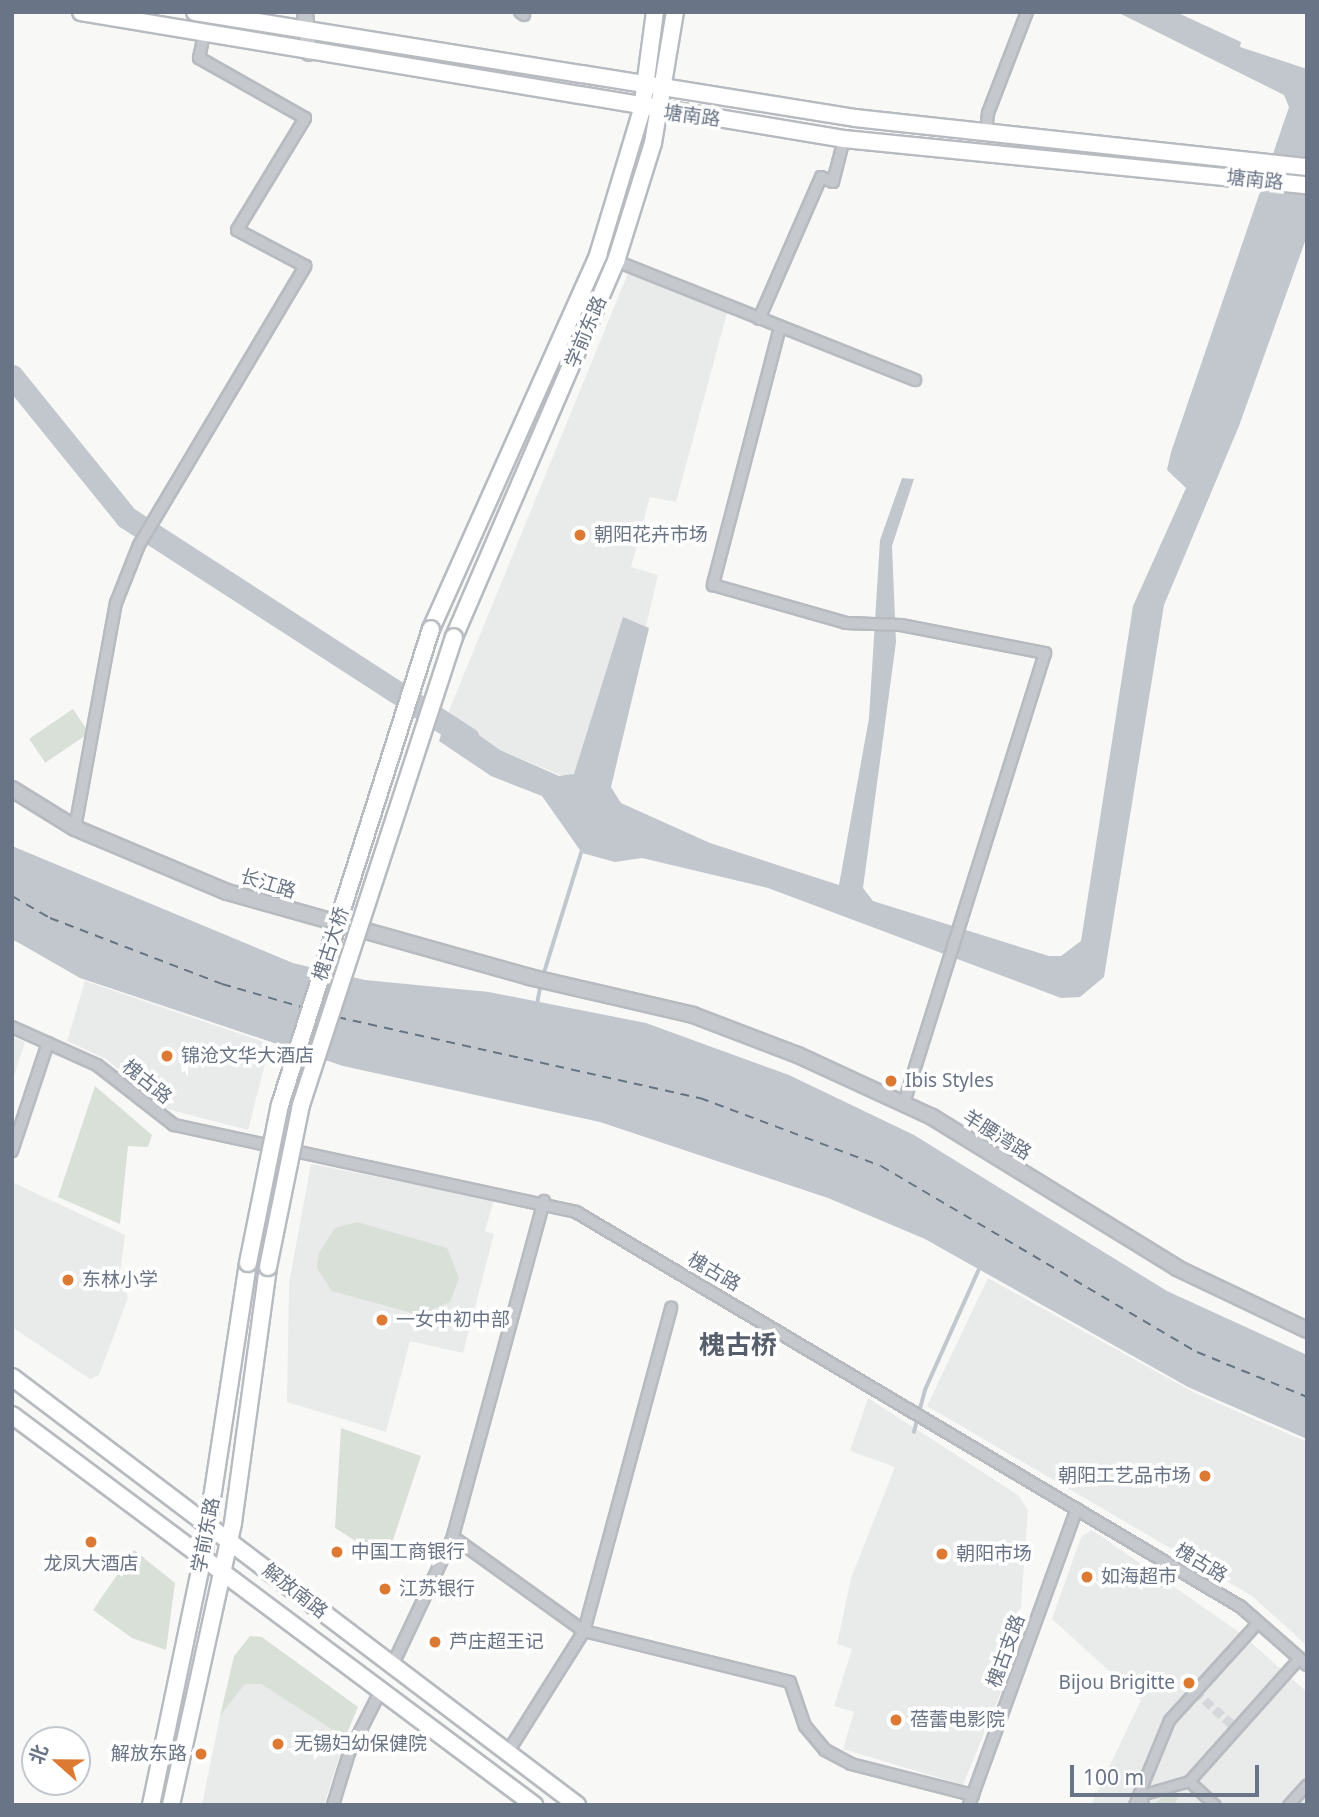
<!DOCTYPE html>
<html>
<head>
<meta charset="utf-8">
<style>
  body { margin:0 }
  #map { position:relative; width:1319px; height:1817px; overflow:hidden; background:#f8f9f7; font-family:"Noto Sans","Noto Sans SC",sans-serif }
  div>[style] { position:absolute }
  .built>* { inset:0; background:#e9eaea }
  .green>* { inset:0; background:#d9e0d8; transform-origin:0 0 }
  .water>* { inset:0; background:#c1c7cd }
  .stream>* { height:3.5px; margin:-1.75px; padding:0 1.75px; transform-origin:1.75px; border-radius:1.75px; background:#c1c7cd }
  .river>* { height:23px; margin:-11.5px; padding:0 11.5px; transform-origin:11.5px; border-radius:11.5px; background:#c1c7cd }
  .ferry>* { height:2px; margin-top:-1px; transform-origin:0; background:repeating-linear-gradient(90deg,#657481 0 9px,transparent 0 16px) }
  .pedestrian-tunnel>* { height:9px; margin-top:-4.5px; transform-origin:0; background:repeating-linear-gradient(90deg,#d4d8db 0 9px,transparent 0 13.5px) }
  .roads { filter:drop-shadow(2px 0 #b7bbc0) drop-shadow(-2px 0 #b7bbc0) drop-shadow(0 2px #b7bbc0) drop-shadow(0 -2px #b7bbc0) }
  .pedestrian>* { height:9px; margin:-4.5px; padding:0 4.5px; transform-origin:4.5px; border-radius:4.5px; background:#c5c8cc }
  .minor>* { height:10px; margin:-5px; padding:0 5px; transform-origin:5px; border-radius:5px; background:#c5c8cc }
  .tertiary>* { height:14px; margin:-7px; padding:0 7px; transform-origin:7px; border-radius:7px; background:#c5c8cc }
  .secondary>* { height:16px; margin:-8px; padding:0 8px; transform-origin:8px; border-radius:8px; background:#fff }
  .bridges { filter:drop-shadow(2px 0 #b7bbc0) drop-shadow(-2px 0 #b7bbc0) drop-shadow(0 2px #b7bbc0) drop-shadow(0 -2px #b7bbc0) }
  .secondary-bridge>* { height:16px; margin:-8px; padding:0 8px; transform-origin:8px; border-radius:8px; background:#fff }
  .dots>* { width:19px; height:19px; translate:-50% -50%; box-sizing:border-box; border:4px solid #fff; border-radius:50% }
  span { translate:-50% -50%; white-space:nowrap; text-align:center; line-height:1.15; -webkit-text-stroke:7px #fff; paint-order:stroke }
  .street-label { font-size:19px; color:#697486 }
  .poi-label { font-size:19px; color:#697486 }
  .left { translate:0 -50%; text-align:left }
  .right { translate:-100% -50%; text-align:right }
  .district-label { font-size:26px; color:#575f6c; font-weight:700 }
  .frame { position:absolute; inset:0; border:14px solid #697486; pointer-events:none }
  .north { position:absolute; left:21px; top:1726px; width:70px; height:70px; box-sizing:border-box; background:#fff; border:2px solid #c3c7cf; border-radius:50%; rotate:291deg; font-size:19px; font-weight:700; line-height:28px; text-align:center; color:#697486 }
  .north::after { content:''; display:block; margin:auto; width:24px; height:32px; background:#dc7933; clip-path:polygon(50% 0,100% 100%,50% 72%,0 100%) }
  .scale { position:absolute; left:1070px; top:1765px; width:189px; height:32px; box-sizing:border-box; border:4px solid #697486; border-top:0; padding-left:9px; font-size:21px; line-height:24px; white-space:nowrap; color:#697486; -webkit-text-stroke:5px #fff; paint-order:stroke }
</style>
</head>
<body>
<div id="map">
  <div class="built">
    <i style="clip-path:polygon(628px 273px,727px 313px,676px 502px,650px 497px,631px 567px,658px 575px,646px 627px,623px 618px,583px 764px,568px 778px,500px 750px,448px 713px)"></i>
    <i style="clip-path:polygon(85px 981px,270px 1044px,248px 1130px,167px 1109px,106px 1059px,67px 1041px)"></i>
    <i style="clip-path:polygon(12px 1037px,25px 1042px,12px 1082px)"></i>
    <i style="clip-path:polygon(311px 1164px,494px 1200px,485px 1231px,494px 1234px,463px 1353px,410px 1341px,386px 1432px,287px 1402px,289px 1283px)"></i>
    <i style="clip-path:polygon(12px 1182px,125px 1235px,120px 1273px,128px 1298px,99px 1375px,90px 1379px,12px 1327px)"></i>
    <i style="clip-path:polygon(988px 1278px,1193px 1392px,1307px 1442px,1307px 1646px,1252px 1596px,927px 1406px)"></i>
    <i style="clip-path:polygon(868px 1398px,1018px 1495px,1028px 1510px,1021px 1607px,1003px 1687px,963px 1785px,843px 1749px,854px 1712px,834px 1706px,852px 1649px,837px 1644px,851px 1578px,895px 1467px,850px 1451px)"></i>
    <i style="clip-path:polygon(1092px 1530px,1239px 1632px,1307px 1692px,1307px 1805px,1091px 1805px,1141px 1700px,1052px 1619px,1081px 1537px)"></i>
    <i style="clip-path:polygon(245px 1684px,261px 1684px,345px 1738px,324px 1805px,202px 1805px,220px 1716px)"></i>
  </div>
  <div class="green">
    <i style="left:73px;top:709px;width:29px;height:53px;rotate:56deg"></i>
    <i style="clip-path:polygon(95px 1086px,152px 1135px,148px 1147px,128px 1146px,120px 1224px,58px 1197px)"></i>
    <i style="clip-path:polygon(357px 1222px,447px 1248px,459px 1278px,450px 1302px,419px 1315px,332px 1291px,317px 1268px,319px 1253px,335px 1228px)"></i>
    <i style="clip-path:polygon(341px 1428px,421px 1456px,393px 1540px,383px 1548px,370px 1550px,335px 1528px)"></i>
    <i style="clip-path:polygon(134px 1550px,175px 1583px,166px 1650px,132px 1638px,93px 1610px)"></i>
    <i style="clip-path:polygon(250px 1636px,262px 1637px,358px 1707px,345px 1738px,261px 1684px,245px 1684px,220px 1716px,234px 1656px)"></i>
    <i style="clip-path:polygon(1168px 1790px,1178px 1799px,1173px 1805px,1154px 1805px)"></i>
  </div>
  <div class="water">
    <i style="clip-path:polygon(1117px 12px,1176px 12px,1241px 42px,1240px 47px,1307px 69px,1307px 236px,1239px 426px,1164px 605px,1104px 977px,1080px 997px,1061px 998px,768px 888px,642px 858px,615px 862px,582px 853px,542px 796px,491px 776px,439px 741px,448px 713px,500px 750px,559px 776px,574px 774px,623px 617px,649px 628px,611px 787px,621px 803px,710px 843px,839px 885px,869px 718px,880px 540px,902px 478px,914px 479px,892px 546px,896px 642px,863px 888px,873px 901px,1049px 956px,1061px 956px,1081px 941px,1133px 606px,1186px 488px,1167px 470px,1171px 452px,1289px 107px,1284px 95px)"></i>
    <i style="clip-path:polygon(12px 846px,293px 963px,365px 980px,489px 992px,646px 1023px,789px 1075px,914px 1135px,1167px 1291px,1307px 1355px,1307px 1439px,1188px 1387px,925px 1239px,828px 1198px,600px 1122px,343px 1066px,80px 978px,12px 939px)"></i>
  </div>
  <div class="stream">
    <i style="left:543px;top:976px;width:132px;rotate:-72.8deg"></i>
    <i style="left:537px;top:1004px;width:20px;rotate:-79deg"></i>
    <i style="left:914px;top:1432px;width:43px;rotate:-75.3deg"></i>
    <i style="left:925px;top:1390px;width:133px;rotate:-65.9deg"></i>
  </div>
  <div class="river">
    <i style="left:12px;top:376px;width:181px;rotate:51deg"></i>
    <i style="left:126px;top:517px;width:407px;rotate:32.9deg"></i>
  </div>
  <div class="ferry">
    <i style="left:12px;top:896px;width:44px;rotate:30.1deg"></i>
    <i style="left:50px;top:918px;width:184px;rotate:21deg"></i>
    <i style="left:222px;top:984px;width:86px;rotate:16.1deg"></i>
    <i style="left:337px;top:1017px;width:372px;rotate:12.6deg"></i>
    <i style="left:700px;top:1098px;width:193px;rotate:20.6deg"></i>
    <i style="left:881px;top:1166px;width:367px;rotate:30.5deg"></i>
    <i style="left:1197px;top:1352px;width:119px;rotate:22.2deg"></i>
  </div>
  <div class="pedestrian-tunnel">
    <i style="left:1195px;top:1691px;width:55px;rotate:42.1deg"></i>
  </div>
  <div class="roads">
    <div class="pedestrian">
      <i style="left:1189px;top:1781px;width:165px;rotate:-48.2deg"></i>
      <i style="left:1134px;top:1805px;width:92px;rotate:-67.6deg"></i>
      <i style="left:1169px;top:1720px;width:132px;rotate:-47.8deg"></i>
      <i style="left:1143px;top:1805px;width:10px;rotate:-101deg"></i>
      <i style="left:1141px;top:1795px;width:50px;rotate:-16.3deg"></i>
      <i style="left:1189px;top:1781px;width:35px;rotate:43deg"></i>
      <i style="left:1288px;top:1805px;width:28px;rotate:-48deg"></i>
    </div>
    <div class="minor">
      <i style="left:520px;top:12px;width:5px;rotate:37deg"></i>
      <i style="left:986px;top:135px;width:22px;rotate:-85deg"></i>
      <i style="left:988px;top:113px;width:108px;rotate:-68.9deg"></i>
      <i style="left:616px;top:261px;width:322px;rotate:21.7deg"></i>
      <i style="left:759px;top:319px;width:155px;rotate:-66.4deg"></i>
      <i style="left:821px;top:177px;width:13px;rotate:23deg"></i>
      <i style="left:833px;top:182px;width:44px;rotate:-75.7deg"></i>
      <i style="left:780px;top:327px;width:267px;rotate:104.6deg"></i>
      <i style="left:713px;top:585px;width:138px;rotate:15.9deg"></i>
      <i style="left:846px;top:623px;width:55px;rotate:2.1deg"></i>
      <i style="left:901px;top:625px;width:147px;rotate:11deg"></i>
      <i style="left:1045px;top:653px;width:473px;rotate:107.4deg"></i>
      <i style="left:75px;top:828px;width:229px;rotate:-79.7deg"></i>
      <i style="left:116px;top:603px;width:62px;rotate:-68.4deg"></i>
      <i style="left:139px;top:545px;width:325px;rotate:-59.2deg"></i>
      <i style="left:305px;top:266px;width:77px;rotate:-152.1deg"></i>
      <i style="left:237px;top:230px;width:131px;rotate:-58.7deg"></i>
      <i style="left:305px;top:118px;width:122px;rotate:-150.5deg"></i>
      <i style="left:199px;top:58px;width:25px;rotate:-78deg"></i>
      <i style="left:12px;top:1027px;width:93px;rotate:24.1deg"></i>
      <i style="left:97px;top:1065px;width:98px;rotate:37.9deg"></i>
      <i style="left:174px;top:1125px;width:411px;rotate:12.2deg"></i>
      <i style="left:576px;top:1212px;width:773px;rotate:30.71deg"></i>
      <i style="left:1241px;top:1607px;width:88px;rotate:41.3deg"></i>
      <i style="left:12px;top:1151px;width:114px;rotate:-71.6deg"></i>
      <i style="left:544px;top:1201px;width:348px;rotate:105.2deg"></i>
      <i style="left:453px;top:1537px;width:161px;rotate:35.7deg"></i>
      <i style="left:584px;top:1631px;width:212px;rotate:13.9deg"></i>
      <i style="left:790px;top:1682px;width:46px;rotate:71.2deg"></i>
      <i style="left:805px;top:1726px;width:31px;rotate:50deg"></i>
      <i style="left:825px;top:1750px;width:30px;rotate:28deg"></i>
      <i style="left:851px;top:1764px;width:126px;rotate:14.3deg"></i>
      <i style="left:392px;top:1666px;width:143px;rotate:-64.7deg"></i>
      <i style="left:506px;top:1755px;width:146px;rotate:-57.8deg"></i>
      <i style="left:584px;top:1631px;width:335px;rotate:-74.9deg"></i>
      <i style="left:333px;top:1805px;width:54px;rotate:-72.9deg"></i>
      <i style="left:349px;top:1753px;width:71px;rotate:-63.1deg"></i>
      <i style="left:969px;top:1805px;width:315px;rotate:-70deg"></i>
    </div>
    <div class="tertiary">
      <i style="left:305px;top:12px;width:41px;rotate:84.4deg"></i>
      <i style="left:12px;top:789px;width:74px;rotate:31.8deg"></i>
      <i style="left:75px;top:828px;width:165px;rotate:22.8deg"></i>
      <i style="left:227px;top:892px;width:314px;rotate:15.7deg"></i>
      <i style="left:529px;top:977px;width:168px;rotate:13deg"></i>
      <i style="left:693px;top:1015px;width:112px;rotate:20.9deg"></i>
      <i style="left:798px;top:1055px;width:148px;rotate:24.8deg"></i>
      <i style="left:932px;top:1117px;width:288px;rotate:31.6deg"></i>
      <i style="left:1177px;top:1268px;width:144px;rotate:25.5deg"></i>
    </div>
    <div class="secondary">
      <i style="left:81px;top:12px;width:773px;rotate:9.45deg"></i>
      <i style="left:844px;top:139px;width:465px;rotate:5.7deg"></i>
      <i style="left:195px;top:12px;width:668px;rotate:9.12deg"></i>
      <i style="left:855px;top:118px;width:455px;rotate:6.2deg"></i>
      <i style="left:431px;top:629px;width:410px;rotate:-65.9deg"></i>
      <i style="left:598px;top:255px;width:152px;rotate:-73.2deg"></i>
      <i style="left:642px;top:109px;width:98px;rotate:-82.4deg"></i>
      <i style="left:454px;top:637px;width:409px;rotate:-66.7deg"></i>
      <i style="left:616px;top:261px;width:124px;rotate:-72.6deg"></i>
      <i style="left:653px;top:143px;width:133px;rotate:-80.5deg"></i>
      <i style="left:12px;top:1377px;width:709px;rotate:37.14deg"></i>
      <i style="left:12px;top:1415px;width:652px;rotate:36.76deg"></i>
      <i style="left:151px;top:1805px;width:253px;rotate:-78.2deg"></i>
      <i style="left:203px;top:1557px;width:297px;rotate:-81.3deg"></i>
      <i style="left:171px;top:1805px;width:289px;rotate:-77.6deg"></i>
      <i style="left:233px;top:1523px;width:258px;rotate:-82.2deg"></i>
    </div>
  </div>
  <div class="bridges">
    <div class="secondary-bridge">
      <i style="left:248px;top:1263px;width:161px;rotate:-78.6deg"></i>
      <i style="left:280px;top:1105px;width:499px;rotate:-72.4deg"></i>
      <i style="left:268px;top:1267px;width:165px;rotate:-78.5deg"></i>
      <i style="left:301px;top:1105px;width:492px;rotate:-71.9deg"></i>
    </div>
  </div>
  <div class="dots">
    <i style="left:580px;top:535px;background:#dc7933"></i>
    <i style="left:167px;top:1056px;background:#dc7933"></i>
    <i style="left:891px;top:1081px;background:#dc7933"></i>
    <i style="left:68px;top:1280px;background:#dc7933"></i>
    <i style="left:382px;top:1320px;background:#dc7933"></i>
    <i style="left:1205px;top:1476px;background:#dc7933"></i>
    <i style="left:91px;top:1542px;background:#dc7933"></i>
    <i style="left:337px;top:1552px;background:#dc7933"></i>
    <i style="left:942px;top:1554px;background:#dc7933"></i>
    <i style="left:1087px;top:1577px;background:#dc7933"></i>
    <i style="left:385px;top:1589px;background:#dc7933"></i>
    <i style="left:435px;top:1642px;background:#dc7933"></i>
    <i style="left:1189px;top:1683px;background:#dc7933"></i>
    <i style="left:896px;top:1720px;background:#dc7933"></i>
    <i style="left:278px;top:1744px;background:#dc7933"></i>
    <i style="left:201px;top:1754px;background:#dc7933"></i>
  </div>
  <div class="street-label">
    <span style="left:692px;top:116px;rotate:8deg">塘南路</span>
    <span style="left:1255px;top:180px;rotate:6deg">塘南路</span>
    <span style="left:586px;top:332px;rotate:-67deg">学前东路</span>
    <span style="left:268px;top:884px;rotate:17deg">长江路</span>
    <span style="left:331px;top:944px;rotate:-72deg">槐古大桥</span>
    <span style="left:147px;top:1082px;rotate:39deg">槐古路</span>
    <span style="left:997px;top:1135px;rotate:32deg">羊腰湾路</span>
    <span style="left:714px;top:1272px;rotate:30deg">槐古路</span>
    <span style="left:206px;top:1535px;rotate:-79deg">学前东路</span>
    <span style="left:1201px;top:1563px;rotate:31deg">槐古路</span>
    <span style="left:295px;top:1591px;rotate:38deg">解放南路</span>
    <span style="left:1006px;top:1651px;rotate:-70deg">槐古支路</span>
  </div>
  <div class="poi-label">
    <span class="left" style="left:594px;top:535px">朝阳花卉市场</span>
    <span class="left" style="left:181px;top:1056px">锦沧文华大酒店</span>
    <span class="left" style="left:905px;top:1081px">Ibis Styles</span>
    <span class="left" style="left:82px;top:1280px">东林小学</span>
    <span class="left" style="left:396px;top:1320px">一女中初中部</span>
    <span class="right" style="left:1191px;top:1476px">朝阳工艺品市场</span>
    <span class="left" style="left:351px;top:1552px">中国工商银行</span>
    <span class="left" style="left:956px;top:1554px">朝阳市场</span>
    <span style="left:91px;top:1564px">龙凤大酒店</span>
    <span class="left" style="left:1101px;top:1577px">如海超市</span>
    <span class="left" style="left:399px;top:1589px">江苏银行</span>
    <span class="left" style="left:449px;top:1642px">芦庄超王记</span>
    <span class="right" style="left:1175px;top:1683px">Bijou Brigitte</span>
    <span class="left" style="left:910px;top:1720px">蓓蕾电影院</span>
    <span class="left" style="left:294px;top:1744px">无锡妇幼保健院</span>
    <span class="right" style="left:187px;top:1754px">解放东路</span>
  </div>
  <div class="district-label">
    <span style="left:738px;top:1345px">槐古桥</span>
  </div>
  <div class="frame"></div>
  <div class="north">北</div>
  <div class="scale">100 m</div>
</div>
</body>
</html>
